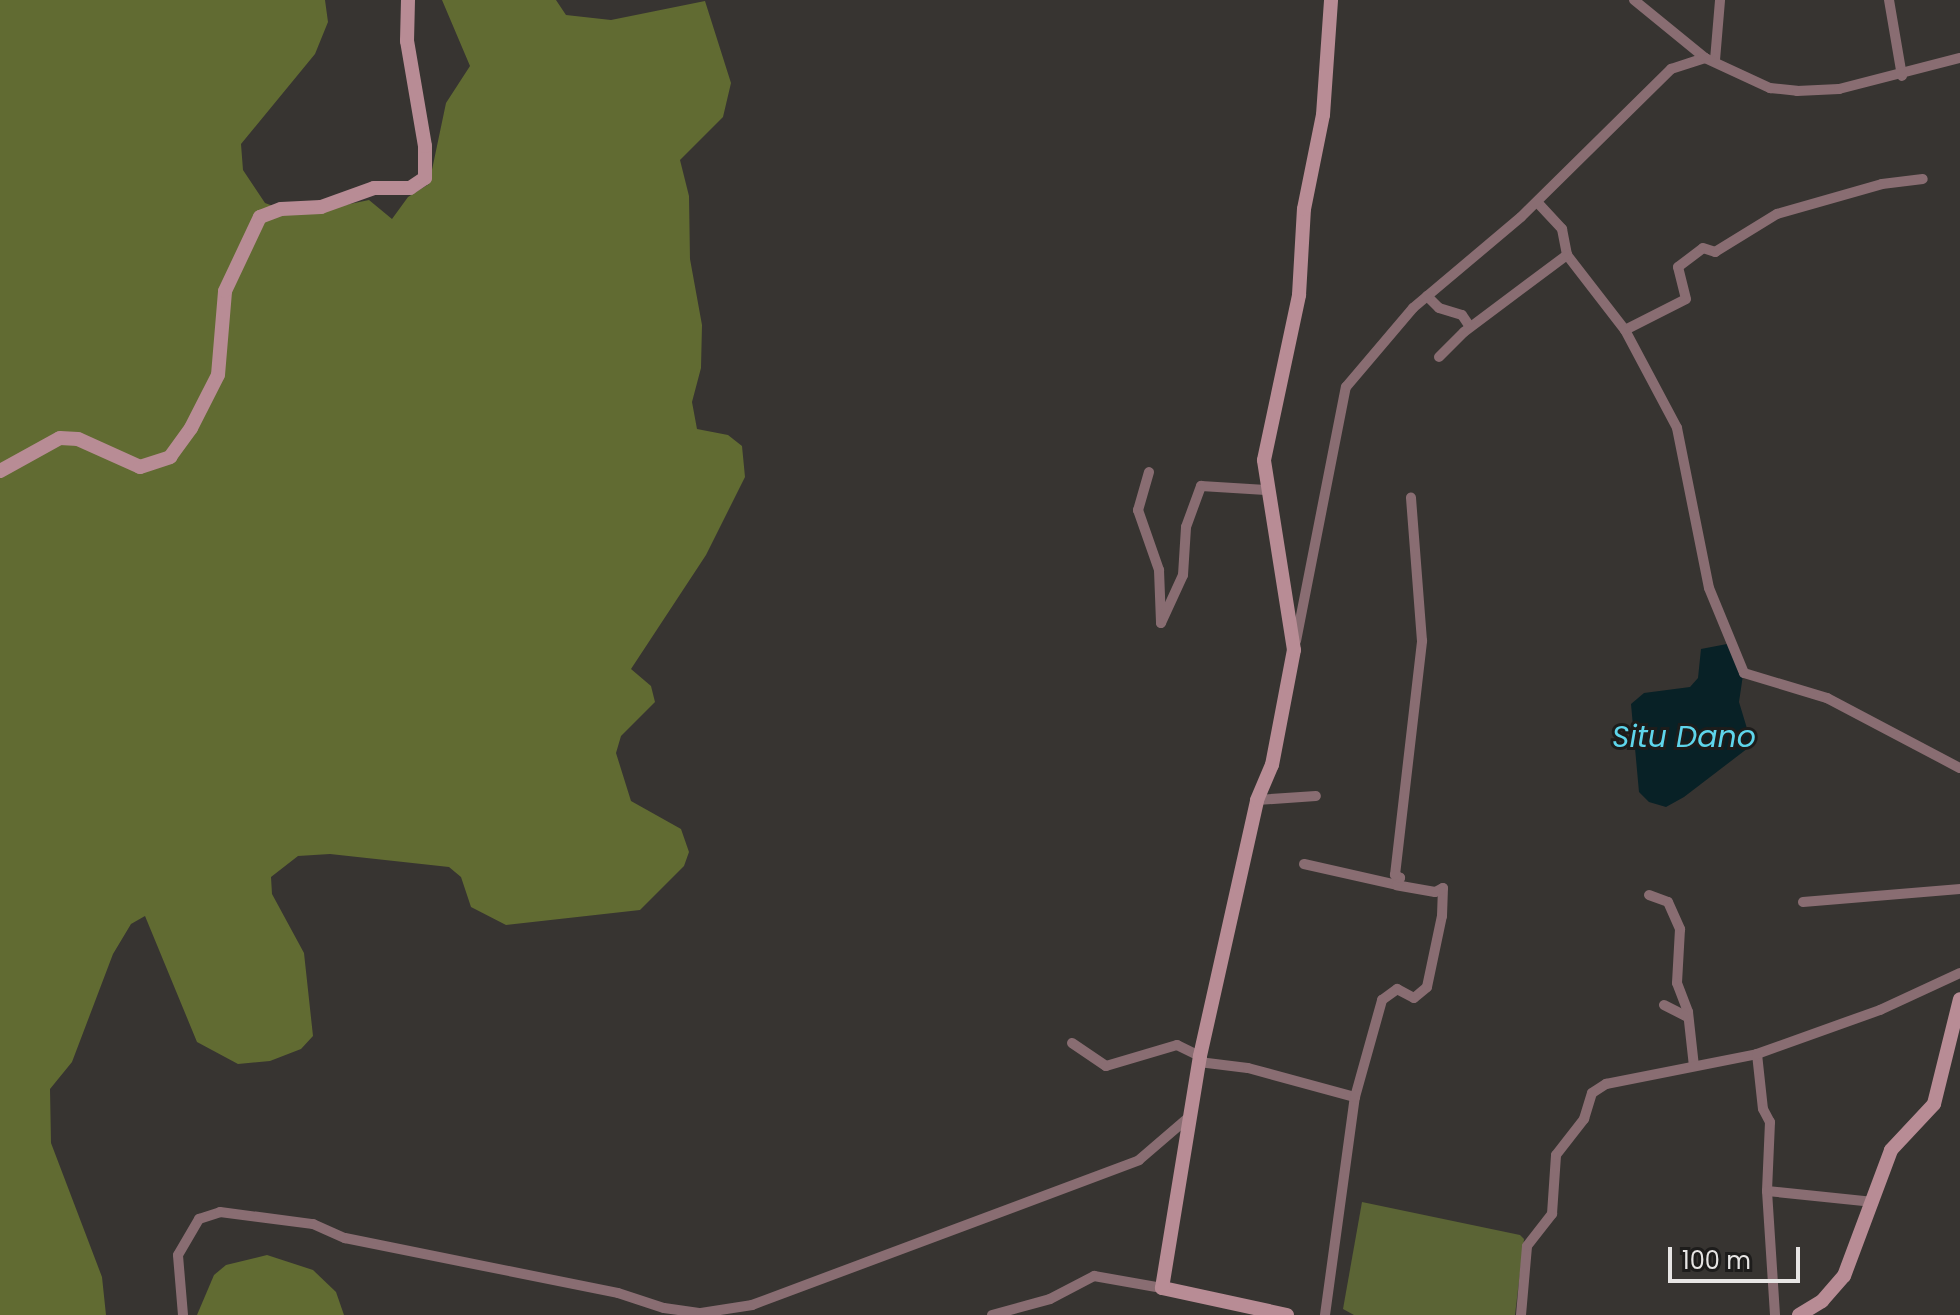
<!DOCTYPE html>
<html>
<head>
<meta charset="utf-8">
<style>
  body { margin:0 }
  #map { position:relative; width:1960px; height:1315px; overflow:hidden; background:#373431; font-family:Poppins,sans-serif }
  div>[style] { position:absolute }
  .green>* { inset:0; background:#5b6435 }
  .forest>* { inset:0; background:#616b32 }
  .water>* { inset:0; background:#082126 }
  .street>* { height:10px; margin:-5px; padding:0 5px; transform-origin:5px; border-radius:5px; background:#896d72 }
  .secondary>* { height:14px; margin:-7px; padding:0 7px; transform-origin:7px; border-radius:7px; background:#b88c95 }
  span { translate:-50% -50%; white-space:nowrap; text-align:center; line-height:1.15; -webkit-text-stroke:6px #1d1c1b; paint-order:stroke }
  .water-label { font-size:30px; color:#5ed5eb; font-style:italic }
  .scale { position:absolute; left:1668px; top:1247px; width:132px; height:36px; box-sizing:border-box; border:4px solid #e7e5e4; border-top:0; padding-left:10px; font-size:24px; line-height:28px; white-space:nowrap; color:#e7e5e4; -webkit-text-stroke:6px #1d1c1b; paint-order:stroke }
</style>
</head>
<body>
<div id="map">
  <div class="green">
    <i style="clip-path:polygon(1362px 1202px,1520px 1235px,1524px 1239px,1515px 1315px,1354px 1315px,1343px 1309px)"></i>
  </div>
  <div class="forest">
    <i style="clip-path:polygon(0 0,325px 0,328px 22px,315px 54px,241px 144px,243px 170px,265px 203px,297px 215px,369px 200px,392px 219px,408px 197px,429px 184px,446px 103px,470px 66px,442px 0,556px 0,566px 15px,611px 20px,705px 1px,731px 83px,723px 117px,680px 160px,689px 196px,690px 259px,702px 325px,701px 368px,692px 402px,697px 429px,728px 435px,742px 446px,745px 477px,706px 555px,631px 669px,651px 686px,655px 702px,621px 736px,616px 753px,631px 801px,681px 829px,689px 852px,684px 866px,640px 910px,506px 925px,471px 907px,461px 877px,449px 867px,330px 854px,298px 856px,271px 877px,272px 894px,304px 953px,313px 1036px,301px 1049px,270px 1061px,238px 1064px,197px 1042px,145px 916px,131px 924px,113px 954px,72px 1062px,50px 1089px,51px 1143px,102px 1277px,106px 1315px,0 1315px)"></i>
    <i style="clip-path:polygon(267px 1255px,313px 1270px,336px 1292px,344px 1315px,197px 1315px,214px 1275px,226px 1265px)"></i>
  </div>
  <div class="water">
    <i style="clip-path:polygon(1727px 644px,1743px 675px,1739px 702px,1752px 745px,1684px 797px,1666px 807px,1649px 802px,1639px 792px,1631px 704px,1644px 693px,1690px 687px,1698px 678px,1701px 649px)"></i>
  </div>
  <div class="street">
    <i style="left:1634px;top:0;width:92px;rotate:39.2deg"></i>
    <i style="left:1889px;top:0;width:77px;rotate:80.3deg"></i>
    <i style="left:1715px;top:60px;width:60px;rotate:-85.2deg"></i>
    <i style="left:1537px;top:202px;width:37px;rotate:47deg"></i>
    <i style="left:1562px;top:229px;width:26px;rotate:79deg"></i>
    <i style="left:1567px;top:255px;width:95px;rotate:52.3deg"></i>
    <i style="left:1625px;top:330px;width:111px;rotate:62deg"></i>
    <i style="left:1677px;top:428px;width:163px;rotate:78.7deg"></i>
    <i style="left:1709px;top:588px;width:92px;rotate:67.6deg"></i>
    <i style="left:1744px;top:673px;width:87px;rotate:16.8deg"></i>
    <i style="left:1827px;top:698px;width:150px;rotate:27.8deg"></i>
    <i style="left:1427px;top:296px;width:17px;rotate:45deg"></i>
    <i style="left:1439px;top:308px;width:24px;rotate:17deg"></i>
    <i style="left:1462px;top:315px;width:14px;rotate:56deg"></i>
    <i style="left:1625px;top:330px;width:68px;rotate:-26.9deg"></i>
    <i style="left:1686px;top:299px;width:33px;rotate:-104deg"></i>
    <i style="left:1678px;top:267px;width:31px;rotate:-37deg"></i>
    <i style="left:1703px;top:248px;width:13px;rotate:18deg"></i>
    <i style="left:1715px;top:252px;width:73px;rotate:-31.5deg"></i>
    <i style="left:1777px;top:214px;width:109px;rotate:-15.9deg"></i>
    <i style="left:1882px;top:184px;width:41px;rotate:-7deg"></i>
    <i style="left:1439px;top:357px;width:35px;rotate:-45deg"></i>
    <i style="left:1464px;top:332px;width:129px;rotate:-36.8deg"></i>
    <i style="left:1149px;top:472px;width:40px;rotate:106deg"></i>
    <i style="left:1138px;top:510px;width:64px;rotate:70.7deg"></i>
    <i style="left:1159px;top:570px;width:53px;rotate:87.8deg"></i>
    <i style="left:1161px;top:623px;width:53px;rotate:-65.4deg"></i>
    <i style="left:1183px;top:575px;width:48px;rotate:-86.4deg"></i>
    <i style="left:1186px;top:527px;width:44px;rotate:-69.9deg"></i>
    <i style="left:1201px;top:486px;width:65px;rotate:3.5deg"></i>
    <i style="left:1296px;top:641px;width:259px;rotate:-78.9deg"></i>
    <i style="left:1346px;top:387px;width:104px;rotate:-49.7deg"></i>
    <i style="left:1413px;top:308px;width:141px;rotate:-40.1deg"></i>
    <i style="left:1521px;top:217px;width:211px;rotate:-44.6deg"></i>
    <i style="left:1671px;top:69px;width:36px;rotate:-18deg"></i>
    <i style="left:1705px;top:58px;width:72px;rotate:24.8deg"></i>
    <i style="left:1770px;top:88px;width:27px;rotate:6deg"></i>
    <i style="left:1797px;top:91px;width:42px;rotate:-2.7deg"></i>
    <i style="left:1839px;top:89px;width:125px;rotate:-14.4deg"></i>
    <i style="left:1257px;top:800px;width:59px;rotate:-3.9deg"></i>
    <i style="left:1304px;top:864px;width:95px;rotate:12.7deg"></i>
    <i style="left:1649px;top:895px;width:20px;rotate:20deg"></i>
    <i style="left:1668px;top:902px;width:30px;rotate:66deg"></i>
    <i style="left:1680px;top:929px;width:54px;rotate:93.2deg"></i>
    <i style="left:1677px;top:983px;width:31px;rotate:69deg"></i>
    <i style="left:1688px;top:1012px;width:54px;rotate:83.7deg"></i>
    <i style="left:1803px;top:902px;width:158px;rotate:-4.7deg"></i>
    <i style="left:1664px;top:1005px;width:27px;rotate:27deg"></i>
    <i style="left:1072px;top:1043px;width:41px;rotate:34.1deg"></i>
    <i style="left:1106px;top:1066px;width:74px;rotate:-16.5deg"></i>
    <i style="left:1177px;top:1045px;width:25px;rotate:26deg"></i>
    <i style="left:1757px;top:1054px;width:55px;rotate:83.8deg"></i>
    <i style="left:1763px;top:1109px;width:15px;rotate:62deg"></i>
    <i style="left:1770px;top:1122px;width:69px;rotate:92.5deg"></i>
    <i style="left:1767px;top:1191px;width:124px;rotate:86.3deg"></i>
    <i style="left:1199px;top:1062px;width:49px;rotate:7deg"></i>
    <i style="left:1248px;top:1068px;width:111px;rotate:15.2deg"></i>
    <i style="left:1767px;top:1191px;width:107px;rotate:5.9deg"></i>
    <i style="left:183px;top:1315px;width:60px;rotate:-94.8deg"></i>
    <i style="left:178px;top:1255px;width:42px;rotate:-59.7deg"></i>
    <i style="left:199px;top:1219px;width:22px;rotate:-18deg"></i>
    <i style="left:220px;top:1212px;width:94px;rotate:7.4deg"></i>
    <i style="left:313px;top:1224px;width:35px;rotate:24deg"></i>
    <i style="left:345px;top:1238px;width:278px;rotate:11.4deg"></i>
    <i style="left:618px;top:1293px;width:48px;rotate:18.1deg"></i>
    <i style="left:664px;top:1308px;width:37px;rotate:8deg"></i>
    <i style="left:701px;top:1313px;width:52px;rotate:-8.9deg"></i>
    <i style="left:752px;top:1305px;width:413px;rotate:-20.5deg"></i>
    <i style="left:1139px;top:1160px;width:66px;rotate:-40.7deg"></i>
    <i style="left:992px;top:1315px;width:60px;rotate:-15.4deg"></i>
    <i style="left:1050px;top:1299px;width:50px;rotate:-27.6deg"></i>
    <i style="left:1094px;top:1276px;width:69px;rotate:10deg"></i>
    <i style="left:1325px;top:1315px;width:220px;rotate:-82.2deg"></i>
    <i style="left:1355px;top:1097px;width:101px;rotate:-74.4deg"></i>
    <i style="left:1382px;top:1000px;width:19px;rotate:-36deg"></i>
    <i style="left:1397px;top:989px;width:19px;rotate:28deg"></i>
    <i style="left:1414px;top:998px;width:17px;rotate:-40deg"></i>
    <i style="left:1427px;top:987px;width:73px;rotate:-78.1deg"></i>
    <i style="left:1442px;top:916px;width:28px;rotate:-88deg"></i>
    <i style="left:1443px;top:888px;width:9px;rotate:153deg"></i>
    <i style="left:1435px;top:892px;width:39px;rotate:-170deg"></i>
    <i style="left:1397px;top:885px;width:8px;rotate:-67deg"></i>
    <i style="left:1400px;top:878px;width:6px;rotate:-149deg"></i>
    <i style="left:1395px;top:875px;width:236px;rotate:-83.4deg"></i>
    <i style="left:1422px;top:641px;width:144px;rotate:-94.4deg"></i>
    <i style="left:1521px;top:1315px;width:69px;rotate:-85deg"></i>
    <i style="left:1527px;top:1246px;width:41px;rotate:-52deg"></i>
    <i style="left:1552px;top:1214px;width:59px;rotate:-86.1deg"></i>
    <i style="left:1556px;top:1155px;width:46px;rotate:-52.1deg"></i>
    <i style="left:1584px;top:1119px;width:27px;rotate:-73deg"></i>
    <i style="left:1592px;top:1093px;width:17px;rotate:-33deg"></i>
    <i style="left:1606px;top:1084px;width:154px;rotate:-11.2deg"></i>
    <i style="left:1757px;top:1054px;width:131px;rotate:-19.7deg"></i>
    <i style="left:1880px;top:1010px;width:88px;rotate:-24.8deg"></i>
  </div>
  <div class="secondary">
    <i style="left:0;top:471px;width:68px;rotate:-28.8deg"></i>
    <i style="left:60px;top:438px;width:18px;rotate:3deg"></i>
    <i style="left:78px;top:439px;width:68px;rotate:24.3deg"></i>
    <i style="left:140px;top:467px;width:32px;rotate:-18deg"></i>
    <i style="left:170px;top:457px;width:36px;rotate:-54deg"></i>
    <i style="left:191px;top:428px;width:59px;rotate:-63deg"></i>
    <i style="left:218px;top:375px;width:84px;rotate:-85.2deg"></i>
    <i style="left:225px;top:291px;width:82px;rotate:-64.7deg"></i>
    <i style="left:260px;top:217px;width:22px;rotate:-21deg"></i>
    <i style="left:281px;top:209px;width:40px;rotate:-2.9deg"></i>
    <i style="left:321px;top:207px;width:56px;rotate:-19.7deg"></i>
    <i style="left:374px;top:188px;width:36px"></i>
    <i style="left:410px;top:188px;width:18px;rotate:-34deg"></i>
    <i style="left:425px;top:178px;width:32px;rotate:-90deg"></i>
    <i style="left:425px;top:146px;width:107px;rotate:-99.7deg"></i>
    <i style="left:407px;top:41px;width:41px;rotate:-88.6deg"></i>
    <i style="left:1287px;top:1315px;width:128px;rotate:-167.8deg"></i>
    <i style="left:1162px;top:1288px;width:235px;rotate:-80.7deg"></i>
    <i style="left:1200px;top:1056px;width:262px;rotate:-77.4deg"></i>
    <i style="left:1257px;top:800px;width:38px;rotate:-67deg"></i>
    <i style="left:1272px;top:765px;width:117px;rotate:-79.2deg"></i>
    <i style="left:1294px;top:650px;width:192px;rotate:-99deg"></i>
    <i style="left:1264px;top:460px;width:169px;rotate:-78deg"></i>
    <i style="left:1299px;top:295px;width:86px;rotate:-86.7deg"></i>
    <i style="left:1304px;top:209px;width:96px;rotate:-78.6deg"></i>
    <i style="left:1323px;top:115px;width:115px;rotate:-86deg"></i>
    <i style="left:1799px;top:1315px;width:27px;rotate:-31deg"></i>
    <i style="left:1822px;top:1301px;width:33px;rotate:-49deg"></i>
    <i style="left:1844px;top:1276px;width:134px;rotate:-69.5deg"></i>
    <i style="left:1891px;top:1150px;width:63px;rotate:-46.9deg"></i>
    <i style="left:1934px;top:1104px;width:108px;rotate:-76.1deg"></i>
  </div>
  <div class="water-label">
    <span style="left:1684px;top:737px">Situ Dano</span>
  </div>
  <div class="scale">100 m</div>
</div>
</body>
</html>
